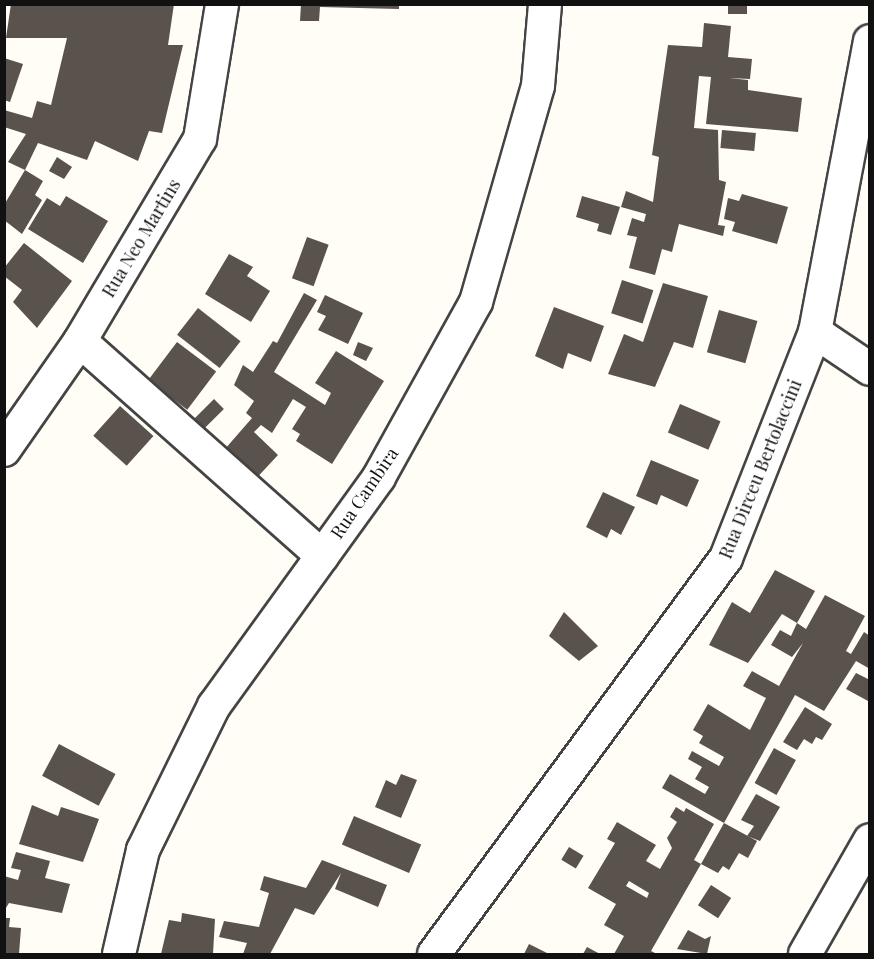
<!DOCTYPE html>
<html>
<head>
<meta charset="utf-8">
<style>
  body { margin:0 }
  #map { position:relative; width:874px; height:959px; overflow:hidden; background:#fffdf5; font-family:"Playfair Display",serif }
  div>[style] { position:absolute }
  .building>* { inset:0; background:#5a524d; transform-origin:0 0 }
  .roads { filter:drop-shadow(2px 0 #444) drop-shadow(-2px 0 #444) drop-shadow(0 2px #444) drop-shadow(0 -2px #444) }
  .minor>* { height:32px; margin:-16px; padding:0 16px; transform-origin:16px; border-radius:16px; background:#fff }
  span { translate:-50% -50%; white-space:nowrap; text-align:center; line-height:1.15; -webkit-text-stroke:6px #fff; paint-order:stroke }
  .street-label { font-size:18px; color:#111 }
  .frame { position:absolute; inset:0; border:6px solid #111; pointer-events:none }
</style>
</head>
<body>
<div id="map">
  <div class="building">
    <i style="clip-path:polygon(11px 4px,174px 4px,168px 45px,183px 45px,162px 133px,149px 131px,138px 161px,95px 141px,87px 160px,38px 143px,25px 170px,43px 181px,35px 195px,42px 200px,22px 234px,4px 220px,4px 205px,25px 170px,8px 162px,26px 134px,4px 127px,4px 110px,32px 118px,37px 101px,51px 105px,67px 38px,6px 38px)"></i>
    <i style="clip-path:polygon(301px 4px,399px 4px,399px 9px,320px 7px,319px 21px,300px 21px)"></i>
    <i style="left:728px;top:4px;width:19px;height:10px"></i>
    <i style="clip-path:polygon(704px 23px,731px 26px,728px 57px,752px 59px,750px 79px,729px 78px,748px 80px,748px 90px,802px 98px,798px 132px,706px 124px,711px 77px,699px 76px,694px 128px,718px 130px,719px 180px,726px 182px,718px 225px,725px 226px,723px 236px,679px 224px,672px 252px,662px 249px,655px 275px,629px 268px,637px 237px,627px 235px,632px 218px,644px 222px,646px 214px,621px 207px,626px 191px,653px 202px,659px 157px,652px 155px,668px 45px,702px 47px)"></i>
    <i style="clip-path:polygon(4px 58px,23px 64px,10px 102px,4px 100px)"></i>
    <i style="left:722px;top:130px;width:34px;height:18px;rotate:5deg"></i>
    <i style="clip-path:polygon(57px 157px,72px 167px,64px 179px,49px 171px)"></i>
    <i style="clip-path:polygon(742px 194px,788px 207px,777px 244px,732px 231px,735px 222px,724px 219px,728px 198px,739px 201px)"></i>
    <i style="clip-path:polygon(66px 196px,108px 221px,83px 263px,28px 229px,47px 198px,60px 206px)"></i>
    <i style="clip-path:polygon(582px 196px,620px 207px,611px 235px,597px 231px,599px 224px,576px 217px)"></i>
    <i style="left:307px;top:237px;width:23px;height:44px;rotate:20deg"></i>
    <i style="clip-path:polygon(24px 243px,72px 281px,37px 328px,13px 302px,22px 290px,4px 276px,4px 268px)"></i>
    <i style="clip-path:polygon(229px 254px,253px 267px,247px 276px,270px 291px,251px 322px,205px 294px)"></i>
    <i style="left:622px;top:280px;width:33px;height:35px;rotate:18deg"></i>
    <i style="clip-path:polygon(663px 283px,708px 296px,693px 348px,674px 342px,655px 387px,608px 374px,624px 334px,643px 342px)"></i>
    <i style="clip-path:polygon(304px 293px,317px 300px,274px 372px,325px 405px,331px 393px,315px 383px,336px 351px,384px 381px,332px 464px,296px 441px,300px 434px,292px 429px,306px 407px,293px 399px,272px 433px,261px 425px,254px 432px,278px 455px,249px 486px,225px 449px,252px 418px,246px 413px,254px 401px,234px 385px,243px 365px,253px 372px,273px 341px,277px 343px)"></i>
    <i style="clip-path:polygon(325px 295px,363px 313px,348px 344px,318px 330px,326px 316px,317px 312px)"></i>
    <i style="clip-path:polygon(554px 307px,604px 326px,591px 362px,568px 353px,563px 369px,535px 356px)"></i>
    <i style="left:198px;top:308px;width:54px;height:34px;rotate:38deg"></i>
    <i style="left:719px;top:310px;width:40px;height:44px;rotate:16deg"></i>
    <i style="left:177px;top:342px;width:49px;height:48px;rotate:37deg"></i>
    <i style="clip-path:polygon(358px 342px,373px 348px,366px 361px,353px 355px)"></i>
    <i style="left:214px;top:399px;width:14px;height:36px;rotate:45deg"></i>
    <i style="left:680px;top:404px;width:44px;height:31px;rotate:23deg"></i>
    <i style="left:120px;top:406px;width:45px;height:40px;rotate:42deg"></i>
    <i style="clip-path:polygon(651px 460px,699px 480px,687px 507px,661px 495px,657px 505px,636px 496px)"></i>
    <i style="clip-path:polygon(603px 492px,635px 507px,621px 535px,611px 529px,607px 538px,586px 527px)"></i>
    <i style="clip-path:polygon(evenodd,775px 570px,815px 591px,797px 623px,806px 629px,825px 595px,865px 616px,846px 651px,851px 654px,864px 632px,870px 636px,870px 669px,856px 661px,824px 711px,795px 695px,724px 823px,757px 841px,748px 858px,739px 853px,729px 870px,723px 866px,718px 873px,701px 864px,651px 951px,657px 954px,614px 954px,624px 936px,604px 925px,616px 904px,588px 888px,615px 843px,607px 839px,617px 822px,656px 845px,646px 861px,660px 869px,672px 848px,667px 838px,677px 822px,670px 817px,676px 807px,684px 812px,686px 808px,714px 824px,694px 860px,701px 864px,724px 823px,662px 788px,670px 774px,705px 794px,709px 787px,695px 779px,702px 767px,688px 759px,692px 751px,719px 766px,724px 757px,699px 743px,703px 736px,693px 730px,708px 704px,750px 730px,766px 698px,743px 686px,752px 671px,779px 686px,803px 643px,792px 657px,771px 645px,780px 630px,791px 636px,797px 623px,782px 614px,748px 663px,709px 645px,732px 602px,750px 613px,775px 570px,629px 881px,649px 893px,647px 898px,626px 886px,629px 881px)"></i>
    <i style="clip-path:polygon(564px 612px,598px 646px,579px 661px,549px 636px)"></i>
    <i style="clip-path:polygon(856px 673px,870px 680px,868px 701px,846px 689px)"></i>
    <i style="clip-path:polygon(805px 707px,832px 724px,822px 740px,816px 737px,812px 744px,804px 739px,797px 750px,783px 742px)"></i>
    <i style="left:59px;top:744px;width:64px;height:36px;rotate:28deg"></i>
    <i style="left:774px;top:748px;width:25px;height:40px;rotate:29deg"></i>
    <i style="clip-path:polygon(401px 774px,417px 780px,401px 818px,375px 807px,386px 780px,396px 785px)"></i>
    <i style="clip-path:polygon(756px 794px,780px 807px,760px 841px,747px 836px,754px 826px,741px 820px)"></i>
    <i style="clip-path:polygon(32px 805px,58px 816px,61px 807px,99px 819px,83px 862px,19px 844px)"></i>
    <i style="left:354px;top:816px;width:73px;height:31px;rotate:23deg"></i>
    <i style="left:569px;top:847px;width:17px;height:15px;rotate:31deg"></i>
    <i style="clip-path:polygon(16px 852px,50px 861px,45px 878px,70px 884px,62px 913px,9px 903px,4px 911px,4px 876px,18px 880px,21px 870px,11px 868px)"></i>
    <i style="clip-path:polygon(322px 860px,387px 885px,378px 907px,335px 889px,341px 873px,314px 915px,295px 908px,270px 954px,243px 954px,247px 943px,219px 937px,224px 921px,259px 927px,269px 893px,260px 890px,264px 876px,306px 888px)"></i>
    <i style="left:711px;top:885px;width:24px;height:24px;rotate:33deg"></i>
    <i style="clip-path:polygon(182px 913px,215px 919px,213px 954px,161px 954px,169px 920px,181px 922px)"></i>
    <i style="clip-path:polygon(4px 918px,10px 918px,9px 927px,21px 928px,19px 954px,4px 954px)"></i>
    <i style="clip-path:polygon(688px 930px,705px 939px,711px 936px,707px 954px,677px 949px)"></i>
    <i style="clip-path:polygon(529px 944px,549px 954px,524px 954px)"></i>
    <i style="clip-path:polygon(587px 947px,600px 954px,583px 954px)"></i>
  </div>
  <div class="roads">
    <div class="minor">
      <i style="left:815px;top:332px;width:66px;rotate:33.9deg"></i>
      <i style="left:80px;top:341px;width:324px;rotate:41.6deg"></i>
      <i style="left:4px;top:450px;width:133px;rotate:-55.1deg"></i>
      <i style="left:80px;top:341px;width:235px;rotate:-59.3deg"></i>
      <i style="left:200px;top:139px;width:137px;rotate:-80.7deg"></i>
      <i style="left:119px;top:954px;width:107px;rotate:-77deg"></i>
      <i style="left:143px;top:850px;width:161px;rotate:-63.8deg"></i>
      <i style="left:214px;top:706px;width:282px;rotate:-54.2deg"></i>
      <i style="left:379px;top:477px;width:200px;rotate:-61deg"></i>
      <i style="left:476px;top:302px;width:225px;rotate:-74deg"></i>
      <i style="left:538px;top:86px;width:82px;rotate:-85.1deg"></i>
      <i style="left:434px;top:954px;width:492px;rotate:-53.6deg"></i>
      <i style="left:726px;top:558px;width:243px;rotate:-68.5deg"></i>
      <i style="left:815px;top:332px;width:296px;rotate:-79.3deg"></i>
      <i style="left:805px;top:954px;width:131px;rotate:-60.3deg"></i>
    </div>
  </div>
  <div class="street-label">
    <span style="left:141px;top:238px;rotate:-59deg">Rua Neo Martins</span>
    <span style="left:760px;top:469px;rotate:-68deg">Rua Dirceu Bertolaccini</span>
    <span style="left:364px;top:493px;rotate:-56deg">Rua Cambira</span>
  </div>
  <div class="frame"></div>
</div>
</body>
</html>
